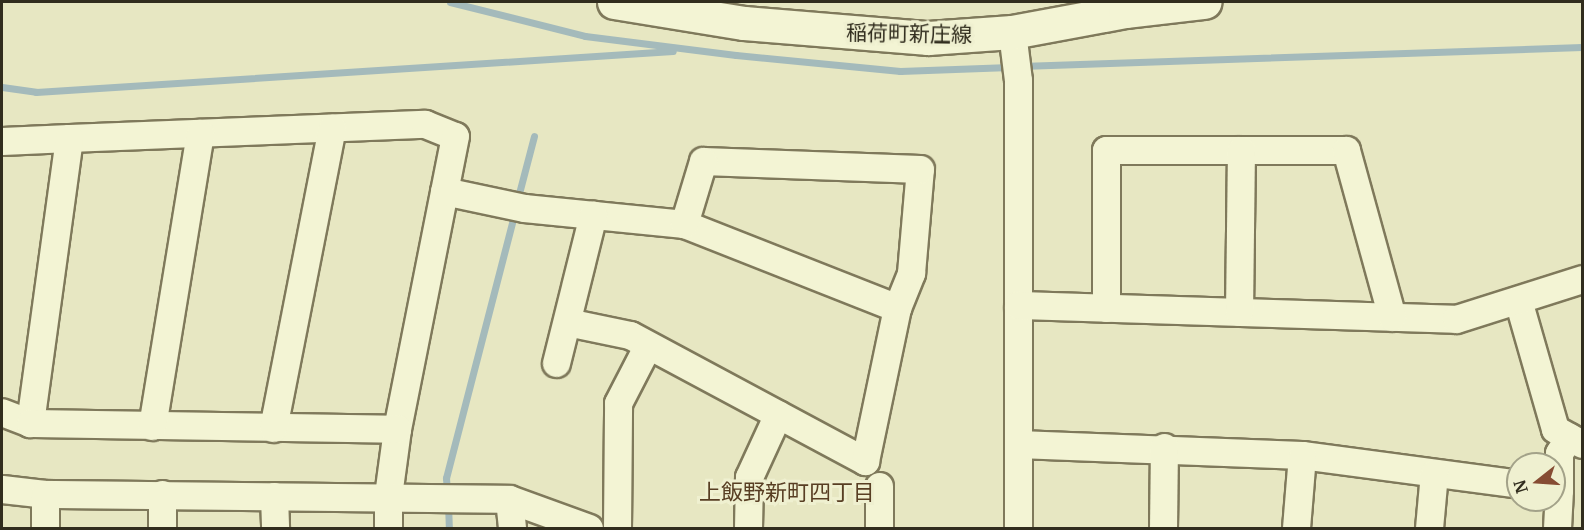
<!DOCTYPE html>
<html>
<head>
<meta charset="utf-8">
<style>
  body { margin:0 }
  #map { position:relative; width:1584px; height:530px; overflow:hidden; background:#e7e7c2; font-family:Merriweather,"Noto Sans JP",serif }
  div>[style] { position:absolute }
  .stream>* { height:7px; margin:-3.5px; padding:0 3.5px; transform-origin:3.5px; border-radius:3.5px; background:#a4babb }
  .roads { filter:drop-shadow(2px 0 #7f795b) drop-shadow(-2px 0 #7f795b) drop-shadow(0 2px #7f795b) drop-shadow(0 -2px #7f795b) }
  .minor>* { height:27px; margin:-13.5px; padding:0 13.5px; transform-origin:13.5px; border-radius:13.5px; background:#f3f4d4 }
  .secondary>* { height:33px; margin:-16.5px; padding:0 16.5px; transform-origin:16.5px; border-radius:16.5px; background:#f3f4d4 }
  span { translate:-50% -50%; white-space:nowrap; text-align:center; line-height:1.15; -webkit-text-stroke:6px #eff0d0; paint-order:stroke }
  .street-label { font-size:21px; color:#312d1e }
  .neighbourhood-label { font-size:22px; color:#583e23 }
  .frame { position:absolute; inset:0; border:3px solid #312d1e; pointer-events:none }
  .north { position:absolute; left:1506px; top:452px; width:60px; height:60px; box-sizing:border-box; background:#eff0d0; border:2px solid #a3a289; border-radius:50%; rotate:253deg; font-size:16px; font-weight:700; line-height:24px; text-align:center; color:#312d1e }
  .north::after { content:''; display:block; margin:auto; width:21px; height:27px; background:#864c33; clip-path:polygon(50% 0,100% 100%,50% 72%,0 100%) }
</style>
</head>
<body>
<div id="map">
  <div class="stream">
    <i style="left:450px;top:2px;width:139px;rotate:14.1deg"></i>
    <i style="left:585px;top:36px;width:152px;rotate:7.2deg"></i>
    <i style="left:736px;top:55px;width:165px;rotate:5.6deg"></i>
    <i style="left:900px;top:71px;width:110px;rotate:-2.1deg"></i>
    <i style="left:1021px;top:66px;width:561px;rotate:-1.94deg"></i>
    <i style="left:2px;top:87px;width:34px;rotate:8deg"></i>
    <i style="left:36px;top:92px;width:638px;rotate:-3.68deg"></i>
    <i style="left:517px;top:201px;width:67px;rotate:-75.3deg"></i>
    <i style="left:447px;top:492px;width:14px;rotate:-94deg"></i>
    <i style="left:446px;top:478px;width:276px;rotate:-75.5deg"></i>
    <i style="left:448px;top:503px;width:25px;rotate:88deg"></i>
  </div>
  <div class="roads">
    <div class="minor">
      <i style="left:1012px;top:32px;width:48px;rotate:82.9deg"></i>
      <i style="left:1018px;top:80px;width:448px;rotate:90deg"></i>
      <i style="left:69px;top:138px;width:356px;rotate:-2.3deg"></i>
      <i style="left:425px;top:124px;width:32px;rotate:22deg"></i>
      <i style="left:455px;top:136px;width:299px;rotate:101.2deg"></i>
      <i style="left:397px;top:429px;width:68px;rotate:97.7deg"></i>
      <i style="left:388px;top:496px;width:32px;rotate:90deg"></i>
      <i style="left:2px;top:141px;width:67px;rotate:-2.6deg"></i>
      <i style="left:69px;top:138px;width:288px;rotate:97.8deg"></i>
      <i style="left:30px;top:423px;width:30px;rotate:-159deg"></i>
      <i style="left:444px;top:191px;width:82px;rotate:12deg"></i>
      <i style="left:524px;top:208px;width:161px;rotate:5.7deg"></i>
      <i style="left:684px;top:224px;width:229px;rotate:21.5deg"></i>
      <i style="left:1518px;top:300px;width:134px;rotate:74deg"></i>
      <i style="left:1555px;top:429px;width:31px;rotate:29deg"></i>
      <i style="left:1018px;top:305px;width:438px;rotate:1.8deg"></i>
      <i style="left:1456px;top:319px;width:132px;rotate:-17.6deg"></i>
      <i style="left:1106px;top:308px;width:158px;rotate:-90deg"></i>
      <i style="left:1106px;top:150px;width:240px"></i>
      <i style="left:1346px;top:150px;width:173px;rotate:74.6deg"></i>
      <i style="left:1239px;top:312px;width:162px;rotate:-89.3deg"></i>
      <i style="left:567px;top:322px;width:64px;rotate:11.7deg"></i>
      <i style="left:630px;top:335px;width:267px;rotate:28.2deg"></i>
      <i style="left:865px;top:461px;width:156px;rotate:-78.2deg"></i>
      <i style="left:897px;top:308px;width:38px;rotate:-68deg"></i>
      <i style="left:911px;top:273px;width:104px;rotate:-85.1deg"></i>
      <i style="left:920px;top:169px;width:217px;rotate:-177.9deg"></i>
      <i style="left:703px;top:161px;width:66px;rotate:106.8deg"></i>
      <i style="left:556px;top:363px;width:153px;rotate:-76deg"></i>
      <i style="left:30px;top:423px;width:367px;rotate:0.9deg"></i>
      <i style="left:152px;top:426px;width:297px;rotate:-80.7deg"></i>
      <i style="left:273px;top:428px;width:306px;rotate:-78.9deg"></i>
      <i style="left:1018px;top:444px;width:284px;rotate:2.2deg"></i>
      <i style="left:1302px;top:455px;width:218px;rotate:7.6deg"></i>
      <i style="left:2px;top:489px;width:43px;rotate:6.6deg"></i>
      <i style="left:45px;top:494px;width:464px;rotate:0.6deg"></i>
      <i style="left:509px;top:499px;width:85px;rotate:19.9deg"></i>
      <i style="left:1554px;top:489px;width:5px;rotate:11deg"></i>
      <i style="left:1559px;top:490px;width:38px;rotate:93deg"></i>
      <i style="left:1559px;top:490px;width:37px;rotate:-90deg"></i>
      <i style="left:1559px;top:453px;width:19px;rotate:-58deg"></i>
      <i style="left:45px;top:494px;width:34px;rotate:90deg"></i>
      <i style="left:162px;top:494px;width:34px;rotate:90deg"></i>
      <i style="left:274px;top:496px;width:32px;rotate:88deg"></i>
      <i style="left:509px;top:499px;width:29px;rotate:84deg"></i>
      <i style="left:617px;top:528px;width:125px;rotate:-89.5deg"></i>
      <i style="left:618px;top:403px;width:65px;rotate:-62.7deg"></i>
      <i style="left:748px;top:528px;width:51px;rotate:-88.9deg"></i>
      <i style="left:749px;top:477px;width:69px;rotate:-65.3deg"></i>
      <i style="left:879px;top:528px;width:42px;rotate:-90deg"></i>
      <i style="left:1163px;top:528px;width:81px;rotate:-89.3deg"></i>
      <i style="left:1296px;top:528px;width:73px;rotate:-85.3deg"></i>
      <i style="left:1429px;top:528px;width:55px;rotate:-84.8deg"></i>
    </div>
    <div class="secondary">
      <i style="left:614px;top:2px;width:132px;rotate:9.2deg"></i>
      <i style="left:744px;top:23px;width:185px;rotate:4.7deg"></i>
      <i style="left:928px;top:38px;width:84px;rotate:-4.1deg"></i>
      <i style="left:1012px;top:32px;width:115px;rotate:-10.5deg"></i>
      <i style="left:1125px;top:11px;width:80px;rotate:-6.5deg"></i>
    </div>
  </div>
  <div class="street-label">
    <span style="left:909px;top:34px;rotate:1deg">稲荷町新庄線</span>
  </div>
  <div class="neighbourhood-label">
    <span style="left:787px;top:493px">上飯野新町四丁目</span>
  </div>
  <div class="frame"></div>
  <div class="north">N</div>
</div>
</body>
</html>
